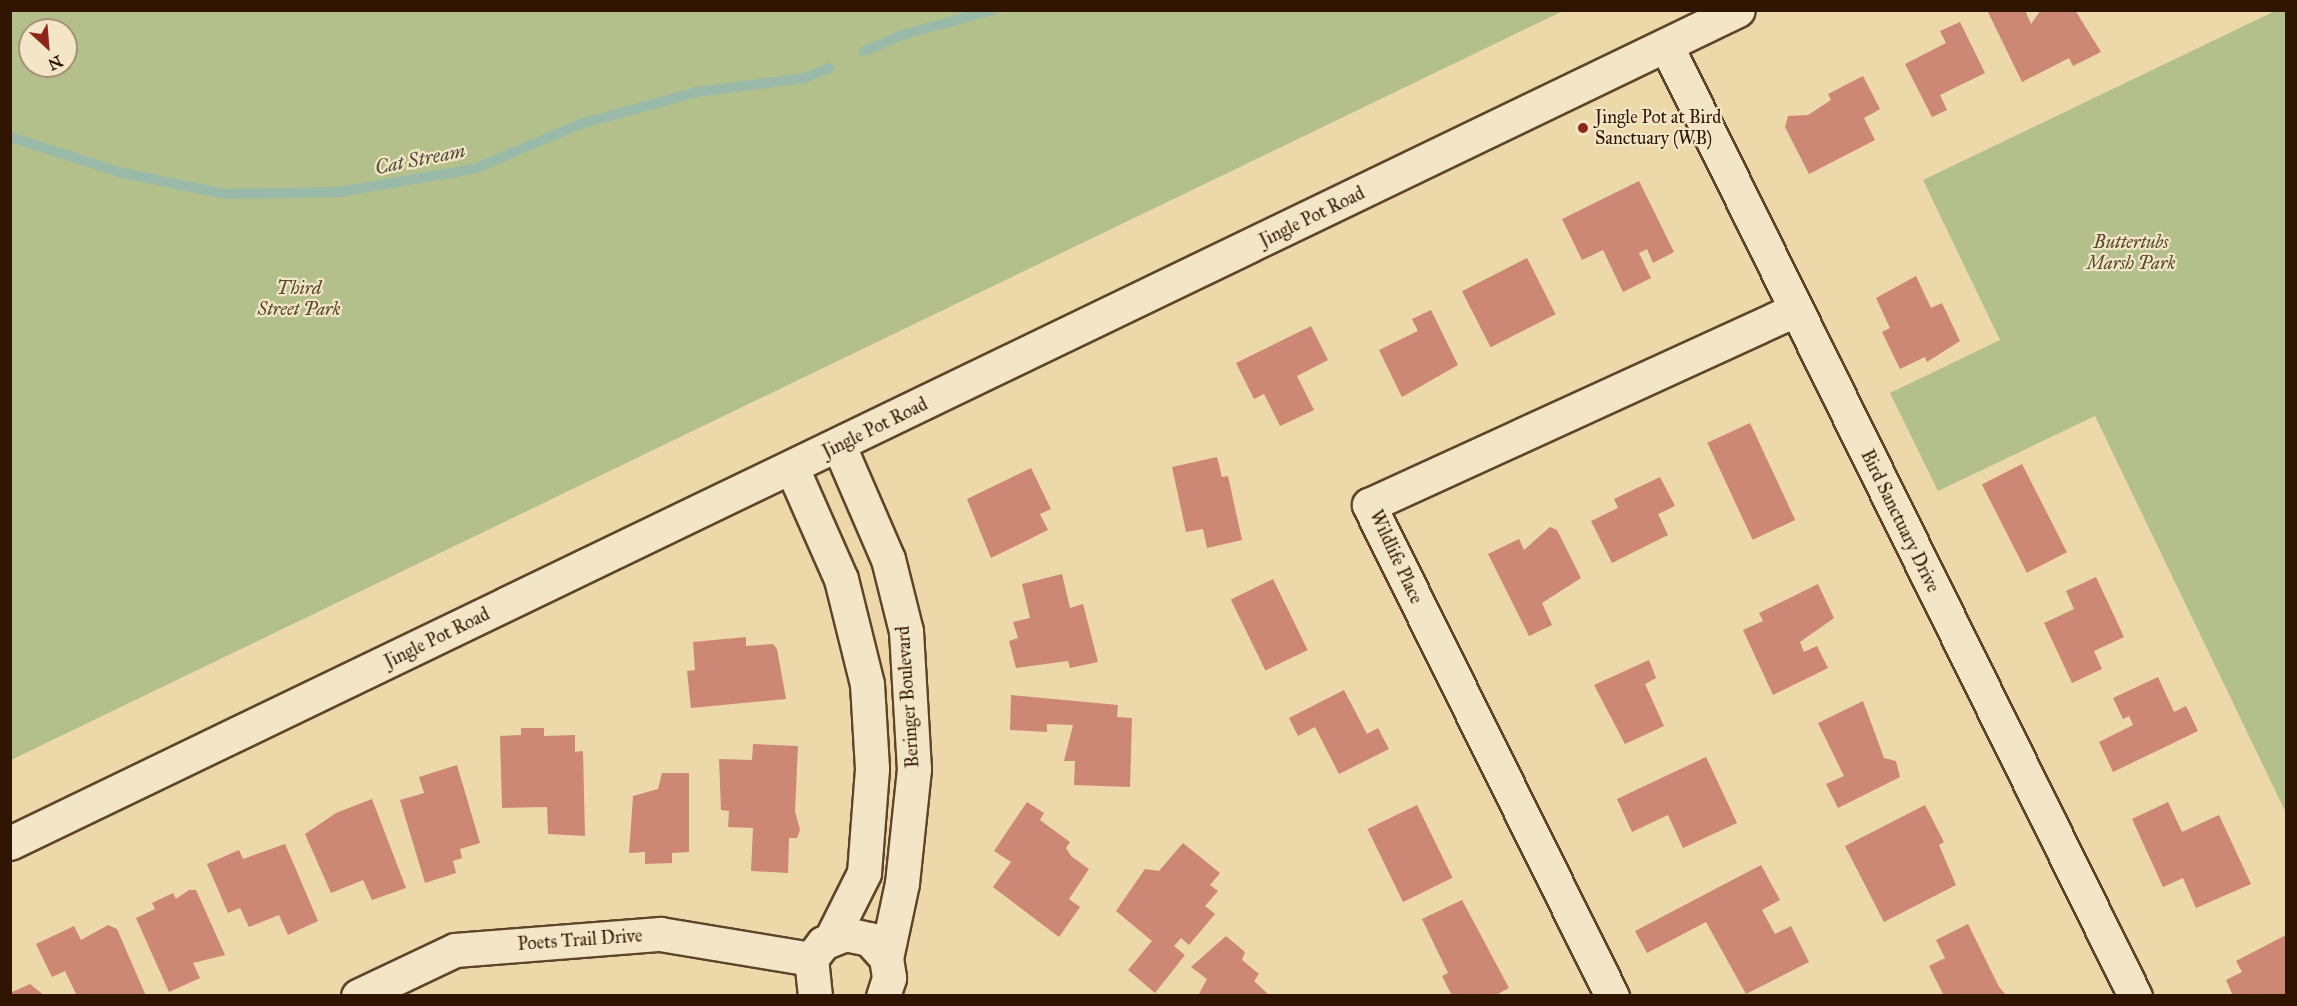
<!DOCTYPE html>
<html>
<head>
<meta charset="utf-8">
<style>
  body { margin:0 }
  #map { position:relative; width:2297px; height:1006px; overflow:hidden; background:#edd8a9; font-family:"IM FELL Great Primer",serif }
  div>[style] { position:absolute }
  .green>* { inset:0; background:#b3c08c }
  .stream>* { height:10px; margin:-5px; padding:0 5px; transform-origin:5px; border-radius:5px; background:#99baa9 }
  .building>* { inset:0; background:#cd8775; transform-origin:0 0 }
  .roads { filter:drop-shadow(2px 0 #5e452a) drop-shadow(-2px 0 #5e452a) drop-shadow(0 2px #5e452a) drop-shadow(0 -2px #5e452a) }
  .minor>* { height:33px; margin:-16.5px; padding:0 16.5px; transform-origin:16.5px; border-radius:16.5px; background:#f3e6c7 }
  .tertiary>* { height:33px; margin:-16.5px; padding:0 16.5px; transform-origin:16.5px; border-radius:16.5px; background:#f3e6c7 }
  .dots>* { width:16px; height:16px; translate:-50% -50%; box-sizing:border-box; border:3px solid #f3e6c7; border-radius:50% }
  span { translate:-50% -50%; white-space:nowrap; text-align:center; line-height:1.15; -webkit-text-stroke:4.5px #f3e6c7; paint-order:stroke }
  .poi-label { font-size:18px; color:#2f1400 }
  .left { translate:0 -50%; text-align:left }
  .street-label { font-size:18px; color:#2f1400 }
  .park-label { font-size:18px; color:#57482a; font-style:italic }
  .water-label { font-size:20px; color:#544e3b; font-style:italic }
  .frame { position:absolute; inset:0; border:12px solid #2f1400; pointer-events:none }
  .north { position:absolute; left:18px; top:18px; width:60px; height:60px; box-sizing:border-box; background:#f3e6c7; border:2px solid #a59277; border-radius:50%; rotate:154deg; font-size:16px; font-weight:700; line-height:24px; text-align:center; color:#2f1400 }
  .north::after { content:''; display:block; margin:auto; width:21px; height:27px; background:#8f2418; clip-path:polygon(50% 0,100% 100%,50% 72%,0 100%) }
</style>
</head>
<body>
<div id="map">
  <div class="green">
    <i style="clip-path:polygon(evenodd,11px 10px,1563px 10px,1563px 11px,11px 760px,11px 10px,30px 30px,66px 30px,66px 66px,30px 66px,30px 30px)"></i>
    <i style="clip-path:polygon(2275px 11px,2286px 11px,2286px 813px,2095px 416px,1938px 491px,1890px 393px,2000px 340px,1923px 180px)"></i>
  </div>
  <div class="stream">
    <i style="left:864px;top:51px;width:41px;rotate:-22.8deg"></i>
    <i style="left:902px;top:35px;width:94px;rotate:-15.4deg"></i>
    <i style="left:10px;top:137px;width:119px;rotate:17.7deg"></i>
    <i style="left:123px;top:173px;width:103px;rotate:11.7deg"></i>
    <i style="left:224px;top:194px;width:115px;rotate:-1deg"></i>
    <i style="left:339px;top:192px;width:137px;rotate:-9.7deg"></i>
    <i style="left:474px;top:169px;width:115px;rotate:-23deg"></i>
    <i style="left:580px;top:124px;width:121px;rotate:-15.3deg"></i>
    <i style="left:697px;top:92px;width:109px;rotate:-7.4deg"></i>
    <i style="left:805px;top:78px;width:26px;rotate:-23deg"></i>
  </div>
  <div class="building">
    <i style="clip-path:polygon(1987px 10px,2025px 10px,2031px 24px,2041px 10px,2075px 10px,2101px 52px,2073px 66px,2069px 58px,2022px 82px)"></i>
    <i style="clip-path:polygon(1960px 22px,1985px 73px,1940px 95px,1947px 110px,1932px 117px,1905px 64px,1946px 43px,1940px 31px)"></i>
    <i style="clip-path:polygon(1863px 76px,1880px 109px,1864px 118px,1875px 140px,1809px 174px,1785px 127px,1788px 116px,1808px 115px,1831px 100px,1828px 94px)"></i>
    <i style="clip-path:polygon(1639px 181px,1674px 252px,1653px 263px,1647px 249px,1639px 253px,1651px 278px,1623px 292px,1603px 250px,1582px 260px,1562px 219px)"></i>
    <i style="left:1527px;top:258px;width:63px;height:73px;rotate:63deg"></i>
    <i style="clip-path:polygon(1916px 276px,1931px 308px,1942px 303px,1960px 341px,1927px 362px,1925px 357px,1900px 369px,1882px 332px,1890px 328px,1876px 298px)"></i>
    <i style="clip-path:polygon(1431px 310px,1458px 365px,1402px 397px,1379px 350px,1418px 331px,1412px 319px)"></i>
    <i style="clip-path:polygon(1311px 326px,1328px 360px,1297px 376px,1314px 410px,1280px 426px,1264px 394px,1254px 399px,1236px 363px)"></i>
    <i style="left:1750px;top:423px;width:107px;height:47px;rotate:65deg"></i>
    <i style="clip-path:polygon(1217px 457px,1222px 477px,1228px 476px,1242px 540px,1207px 548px,1203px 529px,1186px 532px,1172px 467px)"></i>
    <i style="left:2022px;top:464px;width:99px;height:45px;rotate:63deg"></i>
    <i style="clip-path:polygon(1031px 468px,1051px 509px,1040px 514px,1048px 530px,991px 558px,967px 499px)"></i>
    <i style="clip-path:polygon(1660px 477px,1675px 506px,1658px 514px,1668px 535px,1612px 563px,1591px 521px,1618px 508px,1614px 499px)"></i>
    <i style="clip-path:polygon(1550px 527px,1557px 530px,1581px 578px,1542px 603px,1552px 625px,1529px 636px,1488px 554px,1519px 539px,1524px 550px)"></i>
    <i style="clip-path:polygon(1062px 574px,1070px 608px,1083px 604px,1098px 662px,1070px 668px,1068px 661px,1016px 668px,1009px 641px,1018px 638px,1013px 622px,1030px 618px,1022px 584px)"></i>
    <i style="clip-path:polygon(2096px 577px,2124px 637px,2094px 651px,2102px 669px,2072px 683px,2044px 623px,2074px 609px,2066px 591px)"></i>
    <i style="left:1273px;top:579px;width:79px;height:47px;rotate:64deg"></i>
    <i style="clip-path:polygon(1818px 584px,1834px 618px,1800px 642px,1804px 652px,1817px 646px,1828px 668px,1773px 695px,1743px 630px,1763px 621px,1759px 613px)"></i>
    <i style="clip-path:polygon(746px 637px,746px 646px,773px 644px,777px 649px,786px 699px,691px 708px,687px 671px,695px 670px,693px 642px)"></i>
    <i style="clip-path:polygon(1649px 660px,1656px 678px,1645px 684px,1664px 726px,1625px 744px,1594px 685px)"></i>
    <i style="clip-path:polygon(2158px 677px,2174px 712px,2186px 706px,2198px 731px,2113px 772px,2099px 742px,2133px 725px,2129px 716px,2123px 719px,2113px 698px)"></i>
    <i style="clip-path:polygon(1344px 690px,1367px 734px,1378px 728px,1389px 749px,1339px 774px,1315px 727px,1298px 736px,1289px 718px)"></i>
    <i style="clip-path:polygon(1011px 695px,1118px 705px,1117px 717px,1132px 718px,1130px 787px,1074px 785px,1075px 761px,1064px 761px,1073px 725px,1047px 724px,1047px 732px,1010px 730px)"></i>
    <i style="clip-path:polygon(1863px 701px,1884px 758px,1896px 761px,1900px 777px,1838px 808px,1826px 784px,1844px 776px,1818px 723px)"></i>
    <i style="clip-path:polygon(521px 728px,544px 728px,544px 736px,575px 735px,575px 752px,583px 751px,585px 836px,548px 834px,547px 807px,502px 808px,500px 736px,521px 735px)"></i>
    <i style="clip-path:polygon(753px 744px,798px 746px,795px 811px,800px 830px,797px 838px,789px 838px,788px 873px,751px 871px,753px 828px,728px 827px,729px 811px,721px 810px,719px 759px,752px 760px)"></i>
    <i style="clip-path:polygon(1706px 757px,1737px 823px,1683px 848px,1668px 815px,1632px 832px,1617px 799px)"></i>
    <i style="clip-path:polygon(457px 765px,480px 843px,460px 849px,462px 858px,453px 861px,456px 873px,425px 883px,400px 800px,424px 793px,419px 777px)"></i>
    <i style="clip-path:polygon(662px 773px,689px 773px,689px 852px,672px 853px,672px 863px,645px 864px,645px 852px,629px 853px,633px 796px,658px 789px)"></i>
    <i style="clip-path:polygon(372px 799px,406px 888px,372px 900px,363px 880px,331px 893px,305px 834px,336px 813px)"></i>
    <i style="clip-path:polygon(1027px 802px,1044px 813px,1040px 820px,1070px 842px,1066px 848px,1071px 856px,1089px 869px,1069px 899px,1080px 907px,1059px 937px,993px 887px,1011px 862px,994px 851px)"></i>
    <i style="clip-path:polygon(2168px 802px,2182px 832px,2219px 815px,2251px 884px,2196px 908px,2183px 878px,2163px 887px,2132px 819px)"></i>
    <i style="left:1417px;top:805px;width:81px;height:55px;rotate:64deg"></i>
    <i style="clip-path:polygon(1925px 805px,1944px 842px,1939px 845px,1956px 885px,1884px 922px,1845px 846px)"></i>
    <i style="clip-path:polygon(1183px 843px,1220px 873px,1210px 885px,1218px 891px,1205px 906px,1215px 914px,1189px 945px,1181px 938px,1174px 946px,1185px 955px,1155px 993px,1128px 970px,1152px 941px,1116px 911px,1145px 869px,1159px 871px)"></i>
    <i style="clip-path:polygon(285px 844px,318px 921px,288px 935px,279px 915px,249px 927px,240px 908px,228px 913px,207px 864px,239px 850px,243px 859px)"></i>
    <i style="clip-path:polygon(1761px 865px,1780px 900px,1762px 910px,1775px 934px,1791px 926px,1809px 962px,1746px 994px,1706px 922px,1647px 953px,1635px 931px)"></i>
    <i style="clip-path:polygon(189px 890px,196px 890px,225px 955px,193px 963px,200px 978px,169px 992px,136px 918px,155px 909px,152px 903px,173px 893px,176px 899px)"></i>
    <i style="clip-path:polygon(1462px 900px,1509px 988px,1494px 996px,1451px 994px,1442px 976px,1448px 973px,1422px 919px)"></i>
    <i style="clip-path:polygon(1968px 924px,1999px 987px,2007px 996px,1944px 996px,1929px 966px,1945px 958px,1936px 940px)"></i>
    <i style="clip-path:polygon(108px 925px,117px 929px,146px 996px,77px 996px,65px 971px,52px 977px,36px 944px,74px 926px,81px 940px)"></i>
    <i style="clip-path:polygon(2286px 935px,2286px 996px,2233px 996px,2226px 980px,2242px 972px,2236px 961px)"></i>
    <i style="clip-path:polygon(1226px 936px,1245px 952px,1242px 960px,1259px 974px,1254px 981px,1270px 996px,1199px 994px,1207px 979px,1191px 967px)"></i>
    <i style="clip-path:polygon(30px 984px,45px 996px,10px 996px,10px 993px)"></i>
  </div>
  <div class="roads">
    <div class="minor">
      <i style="left:1666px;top:45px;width:1060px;rotate:63.75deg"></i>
      <i style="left:839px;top:446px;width:123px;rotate:66.6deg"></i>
      <i style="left:888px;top:559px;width:74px;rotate:76deg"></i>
      <i style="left:906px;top:631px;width:138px;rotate:86.7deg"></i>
      <i style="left:914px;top:769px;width:115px;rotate:96deg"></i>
      <i style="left:902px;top:883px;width:77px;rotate:102deg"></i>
      <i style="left:792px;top:468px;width:121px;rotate:66.2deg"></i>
      <i style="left:841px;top:579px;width:108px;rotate:76.1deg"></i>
      <i style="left:867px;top:684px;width:85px;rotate:86.6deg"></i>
      <i style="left:872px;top:769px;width:104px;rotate:94.4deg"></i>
      <i style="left:864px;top:873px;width:72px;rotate:116.6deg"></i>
      <i style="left:358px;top:996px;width:107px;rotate:-25.4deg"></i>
      <i style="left:455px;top:950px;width:206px;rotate:-4.5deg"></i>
      <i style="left:660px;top:934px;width:153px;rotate:9.4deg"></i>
      <i style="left:815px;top:996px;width:37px;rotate:-96deg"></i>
      <i style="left:811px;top:959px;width:20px;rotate:-53deg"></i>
      <i style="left:823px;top:943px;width:24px;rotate:-22deg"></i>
      <i style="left:845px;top:934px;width:25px;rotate:12deg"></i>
      <i style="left:869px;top:939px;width:25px;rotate:48deg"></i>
      <i style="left:886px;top:958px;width:20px;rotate:81deg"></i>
      <i style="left:889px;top:978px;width:19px;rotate:108deg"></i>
      <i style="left:1612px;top:996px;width:548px;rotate:-116.33deg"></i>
      <i style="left:1369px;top:505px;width:469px;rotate:-24.6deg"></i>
    </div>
    <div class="tertiary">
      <i style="left:10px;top:843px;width:1918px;rotate:-25.74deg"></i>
    </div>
  </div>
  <div class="dots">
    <i style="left:1583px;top:128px;background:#8f2418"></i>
  </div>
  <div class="poi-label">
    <span class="left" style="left:1595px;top:128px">Jingle Pot at Bird<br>Sanctuary (WB)</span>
  </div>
  <div class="street-label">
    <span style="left:1312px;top:217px;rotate:-26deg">Jingle Pot Road</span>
    <span style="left:875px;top:428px;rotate:-26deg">Jingle Pot Road</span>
    <span style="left:1900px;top:521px;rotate:64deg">Bird Sanctuary Drive</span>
    <span style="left:1396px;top:557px;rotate:65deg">Wildlife Place</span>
    <span style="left:437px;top:638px;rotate:-26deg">Jingle Pot Road</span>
    <span style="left:908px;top:697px;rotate:-94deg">Beringer Boulevard</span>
    <span style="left:580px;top:940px;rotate:-4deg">Poets Trail Drive</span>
  </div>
  <div class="park-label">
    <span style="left:2131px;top:253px">Buttertubs<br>Marsh Park</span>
    <span style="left:299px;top:299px">Third<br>Street Park</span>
  </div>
  <div class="water-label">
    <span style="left:420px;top:159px;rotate:-11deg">Cat Stream</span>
  </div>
  <div class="frame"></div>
  <div class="north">N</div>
</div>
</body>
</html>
